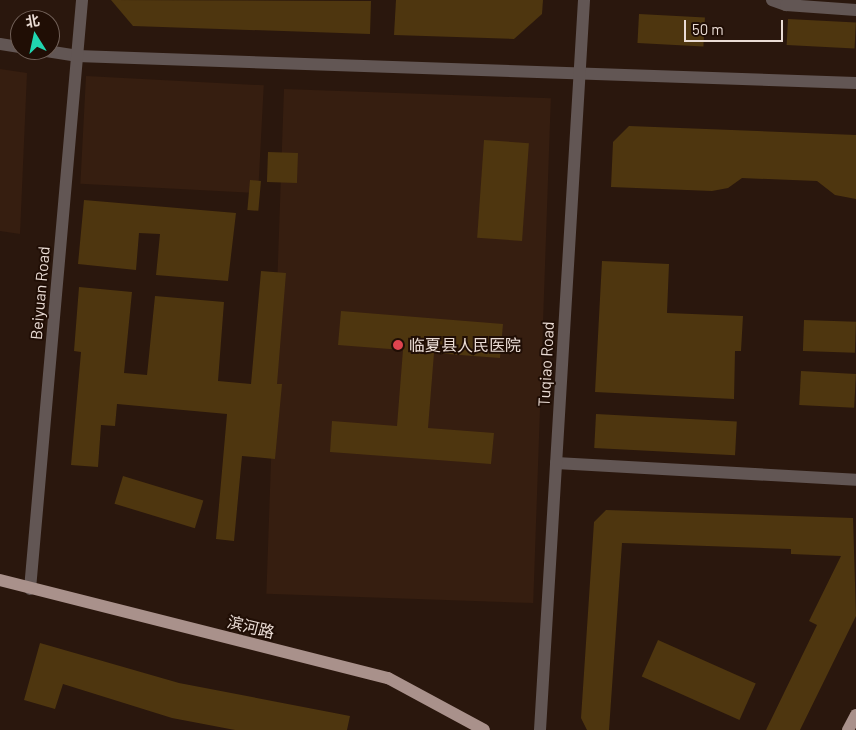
<!DOCTYPE html>
<html>
<head>
<meta charset="utf-8">
<style>
  body { margin:0 }
  #map { position:relative; width:856px; height:730px; overflow:hidden; background:#2a170d; font-family:Barlow,"Noto Sans SC",sans-serif }
  div>[style] { position:absolute }
  .built>* { inset:0; background:#361e10; transform-origin:0 0 }
  .building>* { inset:0; background:#4e360f; transform-origin:0 0 }
  .minor>* { height:12px; margin:-6px; padding:0 6px; transform-origin:6px; border-radius:6px; background:#625654 }
  .tertiary>* { height:12px; margin:-6px; padding:0 6px; transform-origin:6px; border-radius:6px; background:#625654 }
  .primary>* { height:12px; margin:-6px; padding:0 6px; transform-origin:6px; border-radius:6px; background:#a9918b }
  .dots>* { width:14px; height:14px; translate:-50% -50%; box-sizing:border-box; border:2px solid #200e05; border-radius:50% }
  span { translate:-50% -50%; white-space:nowrap; text-align:center; line-height:1.15; -webkit-text-stroke:4px #200e05; paint-order:stroke }
  .street-label { font-size:16px; color:#eadcd5 }
  .poi-label { font-size:16px; color:#eadcd5 }
  .left { translate:0 -50%; text-align:left }
  .north { position:absolute; left:10px; top:10px; width:50px; height:50px; box-sizing:border-box; background:#200e05; border:1px solid #716058; border-radius:50%; rotate:350deg; font-size:14px; font-weight:700; line-height:20px; text-align:center; color:#eadcd5 }
  .north::after { content:''; display:block; margin:auto; width:18px; height:22px; background:#20d5b0; clip-path:polygon(50% 0,100% 100%,50% 72%,0 100%) }
  .scale { position:absolute; left:684px; top:20px; width:99px; height:22px; box-sizing:border-box; border:2px solid #eadcd5; border-top:0; padding-left:6px; font-size:15px; line-height:18px; white-space:nowrap; color:#eadcd5; -webkit-text-stroke:4px #200e05; paint-order:stroke }
</style>
</head>
<body>
<div id="map">
  <div class="built">
    <i style="clip-path:polygon(0 69px,27px 73px,20px 234px,0 231px)"></i>
    <i style="left:86px;top:76px;width:178px;height:108px;rotate:3deg"></i>
    <i style="left:284px;top:89px;width:267px;height:505px;rotate:2deg"></i>
  </div>
  <div class="building">
    <i style="clip-path:polygon(111px 0,371px 1px,370px 34px,133px 26px)"></i>
    <i style="clip-path:polygon(396px 0,543px 0,542px 14px,514px 39px,394px 35px)"></i>
    <i style="left:639px;top:14px;width:66px;height:29px;rotate:3deg"></i>
    <i style="left:788px;top:19px;width:68px;height:26px;rotate:3deg"></i>
    <i style="clip-path:polygon(629px 126px,856px 135px,856px 199px,835px 195px,817px 181px,742px 178px,728px 188px,712px 191px,611px 187px,613px 142px)"></i>
    <i style="left:484px;top:140px;width:45px;height:98px;rotate:4deg"></i>
    <i style="left:268px;top:152px;width:30px;height:30px;rotate:2deg"></i>
    <i style="left:250px;top:180px;width:11px;height:30px;rotate:5deg"></i>
    <i style="clip-path:polygon(84px 200px,236px 213px,228px 281px,156px 275px,160px 234px,139px 233px,136px 270px,78px 264px)"></i>
    <i style="clip-path:polygon(602px 261px,669px 264px,667px 313px,743px 316px,741px 351px,735px 351px,734px 399px,595px 392px)"></i>
    <i style="clip-path:polygon(261px 271px,286px 273px,277px 384px,282px 384px,275px 459px,242px 456px,234px 541px,216px 539px,227px 414px,117px 404px,115px 426px,101px 425px,98px 467px,71px 465px,81px 352px,74px 351px,79px 287px,132px 292px,124px 373px,147px 375px,155px 296px,224px 302px,218px 381px,251px 384px)"></i>
    <i style="clip-path:polygon(341px 311px,503px 324px,500px 358px,434px 353px,428px 428px,494px 433px,491px 464px,330px 452px,332px 421px,397px 426px,403px 350px,338px 345px)"></i>
    <i style="left:804px;top:320px;width:52px;height:31px;rotate:2deg"></i>
    <i style="left:801px;top:371px;width:55px;height:34px;rotate:3deg"></i>
    <i style="left:596px;top:414px;width:141px;height:34px;rotate:3deg"></i>
    <i style="left:123px;top:476px;width:84px;height:29px;rotate:17deg"></i>
    <i style="clip-path:polygon(606px 510px,853px 518px,856px 616px,800px 730px,766px 730px,817px 625px,809px 621px,841px 556px,791px 554px,791px 549px,622px 543px,609px 730px,587px 730px,581px 718px,594px 522px)"></i>
    <i style="left:658px;top:640px;width:107px;height:40px;rotate:24deg"></i>
    <i style="clip-path:polygon(40px 643px,179px 683px,350px 716px,347px 730px,235px 730px,172px 718px,63px 684px,55px 709px,24px 700px)"></i>
  </div>
  <div class="minor">
    <i style="left:772px;top:0;width:15px;rotate:20deg"></i>
    <i style="left:786px;top:5px;width:70px;rotate:4.1deg"></i>
  </div>
  <div class="tertiary">
    <i style="left:0;top:44px;width:20px;rotate:9deg"></i>
    <i style="left:40px;top:50px;width:37px;rotate:9deg"></i>
    <i style="left:77px;top:56px;width:779px;rotate:1.99deg"></i>
    <i style="left:556px;top:463px;width:300px;rotate:3.2deg"></i>
    <i style="left:30px;top:589px;width:591px;rotate:-84.95deg"></i>
    <i style="left:540px;top:730px;width:731px;rotate:-86.55deg"></i>
  </div>
  <div class="primary">
    <i style="left:0;top:580px;width:400px;rotate:14.2deg"></i>
    <i style="left:388px;top:678px;width:109px;rotate:28.4deg"></i>
    <i style="left:848px;top:730px;width:17px;rotate:-62deg"></i>
  </div>
  <div class="dots">
    <i style="left:398px;top:345px;background:#e0444e"></i>
  </div>
  <div class="street-label">
    <span style="left:40px;top:293px;rotate:-85deg">Beiyuan Road</span>
    <span style="left:546px;top:364px;rotate:-87deg">Tuqiao Road</span>
    <span style="left:251px;top:627px;rotate:14deg">滨河路</span>
  </div>
  <div class="poi-label">
    <span class="left" style="left:409px;top:345px">临夏县人民医院</span>
  </div>
  <div class="north">北</div>
  <div class="scale">50 m</div>
</div>
</body>
</html>
